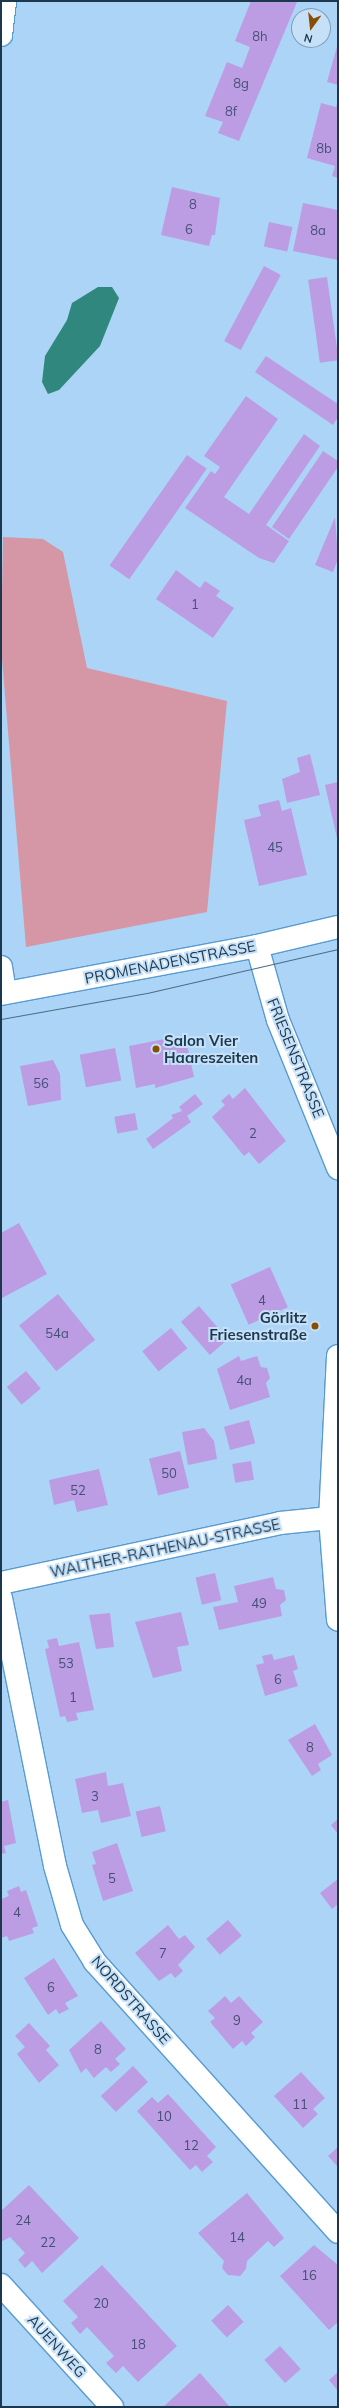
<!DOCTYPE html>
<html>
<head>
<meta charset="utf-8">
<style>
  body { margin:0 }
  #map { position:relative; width:339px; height:2408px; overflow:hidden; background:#acd4f6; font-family:Mulish,sans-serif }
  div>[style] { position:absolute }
  .green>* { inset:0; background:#d597a5 }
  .water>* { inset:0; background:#30877d }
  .building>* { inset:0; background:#bc9de4; transform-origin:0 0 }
  .roads { filter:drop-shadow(1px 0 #579bd1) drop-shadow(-1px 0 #579bd1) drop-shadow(0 1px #579bd1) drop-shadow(0 -1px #579bd1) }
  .street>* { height:22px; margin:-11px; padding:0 11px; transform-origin:11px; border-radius:11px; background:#fff }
  .secondary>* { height:22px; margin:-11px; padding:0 11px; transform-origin:11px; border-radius:11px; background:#fff }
  .tram>* { height:1px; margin:-0.5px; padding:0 0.5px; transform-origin:0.5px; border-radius:0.5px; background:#4c6c86 }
  .dots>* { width:11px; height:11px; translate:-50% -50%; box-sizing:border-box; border:2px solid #c5e0f7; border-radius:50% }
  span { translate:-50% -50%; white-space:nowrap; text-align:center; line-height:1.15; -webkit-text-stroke:4px #c5e0f7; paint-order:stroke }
  .number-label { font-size:13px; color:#445174 }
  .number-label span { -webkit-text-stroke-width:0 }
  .street-label { font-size:15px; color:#1c384f }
  .poi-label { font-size:15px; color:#1c384f; font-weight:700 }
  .left { translate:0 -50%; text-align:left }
  .right { translate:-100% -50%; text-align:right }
  .frame { position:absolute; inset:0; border:2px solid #1c384f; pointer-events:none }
  .north { position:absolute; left:291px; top:8px; width:40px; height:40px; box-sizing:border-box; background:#c5e0f7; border:1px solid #819db4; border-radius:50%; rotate:195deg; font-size:11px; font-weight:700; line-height:16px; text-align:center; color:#1c384f }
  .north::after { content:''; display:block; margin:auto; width:14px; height:18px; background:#884f02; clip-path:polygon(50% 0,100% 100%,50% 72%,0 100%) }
</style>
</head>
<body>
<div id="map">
  <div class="green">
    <i style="clip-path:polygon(3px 537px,43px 539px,63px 552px,87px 668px,227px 701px,207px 912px,26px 947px,1px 647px)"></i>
  </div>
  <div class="water">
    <i style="clip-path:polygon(98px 287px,112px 287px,119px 298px,100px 346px,59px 390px,48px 394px,42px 382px,45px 356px,67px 320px,72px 303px)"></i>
  </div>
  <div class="building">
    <i style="clip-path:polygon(251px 1px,297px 2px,239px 141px,218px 133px,223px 122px,205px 116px,227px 62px,242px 68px,246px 58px,250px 47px,235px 41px)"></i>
    <i style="clip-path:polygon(338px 43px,338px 85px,327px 82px)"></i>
    <i style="clip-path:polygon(338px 101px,338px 178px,332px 176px,335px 166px,307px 158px,321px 103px,336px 107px)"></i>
    <i style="clip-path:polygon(172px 187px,220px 198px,215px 235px,212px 235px,209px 246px,161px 235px)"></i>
    <i style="clip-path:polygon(303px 203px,338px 210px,338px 260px,293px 251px)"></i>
    <i style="left:269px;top:222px;width:24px;height:25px;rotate:12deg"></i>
    <i style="left:264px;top:266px;width:19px;height:85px;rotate:28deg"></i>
    <i style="left:327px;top:277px;width:84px;height:19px;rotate:82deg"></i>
    <i style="clip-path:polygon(266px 356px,338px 404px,338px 417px,333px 425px,255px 372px)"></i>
    <i style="clip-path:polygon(246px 396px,278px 419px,224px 497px,249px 514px,304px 434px,320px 446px,266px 525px,289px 541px,274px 563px,259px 558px,185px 508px,211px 471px,215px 474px,220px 467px,204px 456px)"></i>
    <i style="clip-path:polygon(323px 451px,338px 461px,338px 467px,289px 539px,272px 527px)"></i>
    <i style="left:187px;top:455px;width:24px;height:135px;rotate:35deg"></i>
    <i style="clip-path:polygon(335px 517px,338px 559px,333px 572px,315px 565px)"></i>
    <i style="clip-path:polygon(176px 570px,200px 588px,205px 581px,220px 591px,216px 596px,234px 608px,213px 638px,156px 599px)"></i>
    <i style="clip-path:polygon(310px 754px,320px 795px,287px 803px,282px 779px,300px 772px,297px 758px)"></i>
    <i style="clip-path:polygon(338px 782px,338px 838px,337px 838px,325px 785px)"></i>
    <i style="clip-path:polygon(279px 800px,282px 811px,291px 808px,307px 875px,259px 886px,244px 820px,261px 816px,258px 805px)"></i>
    <i style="clip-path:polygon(185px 1035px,194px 1077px,155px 1088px,155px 1084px,136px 1088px,129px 1046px)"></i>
    <i style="left:115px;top:1048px;width:33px;height:36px;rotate:79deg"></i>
    <i style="clip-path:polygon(53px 1060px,60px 1074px,61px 1100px,28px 1106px,20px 1066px)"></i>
    <i style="clip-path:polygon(245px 1088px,286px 1141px,259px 1164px,249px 1152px,244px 1156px,212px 1117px,225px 1105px,221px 1101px,229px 1094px,233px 1099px)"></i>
    <i style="clip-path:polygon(195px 1094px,203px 1104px,187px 1116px,191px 1122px,153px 1149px,146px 1139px,173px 1118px,171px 1115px,182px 1111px,179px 1107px)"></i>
    <i style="left:135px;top:1113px;width:17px;height:21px;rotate:80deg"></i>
    <i style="clip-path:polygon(19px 1223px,47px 1274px,2px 1298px,1px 1233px)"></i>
    <i style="left:270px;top:1267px;width:44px;height:43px;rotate:66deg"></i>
    <i style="left:58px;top:1294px;width:59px;height:50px;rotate:51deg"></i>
    <i style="left:199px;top:1306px;width:44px;height:24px;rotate:49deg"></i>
    <i style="left:171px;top:1328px;width:26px;height:37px;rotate:51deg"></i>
    <i style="clip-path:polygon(239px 1356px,241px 1361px,257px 1356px,261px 1367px,267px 1368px,270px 1378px,266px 1383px,270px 1397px,230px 1410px,217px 1369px)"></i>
    <i style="left:26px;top:1371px;width:23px;height:25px;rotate:50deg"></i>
    <i style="left:249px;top:1420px;width:24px;height:26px;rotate:75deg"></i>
    <i style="clip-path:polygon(204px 1428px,214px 1441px,217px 1459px,188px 1465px,182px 1432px)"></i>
    <i style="left:180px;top:1451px;width:38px;height:32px;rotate:76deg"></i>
    <i style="left:251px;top:1461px;width:19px;height:19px;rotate:81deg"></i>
    <i style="clip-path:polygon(99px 1469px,108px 1505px,77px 1512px,74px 1500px,54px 1505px,49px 1480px)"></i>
    <i style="left:215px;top:1573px;width:28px;height:20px;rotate:77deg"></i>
    <i style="clip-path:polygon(273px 1577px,276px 1589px,284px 1590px,286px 1600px,280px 1605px,282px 1616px,219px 1630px,213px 1607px,238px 1602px,234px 1586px)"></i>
    <i style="clip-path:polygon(181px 1612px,189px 1645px,177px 1647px,182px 1671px,153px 1678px,135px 1622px)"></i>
    <i style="clip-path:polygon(110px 1613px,114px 1647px,96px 1649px,89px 1615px)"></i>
    <i style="clip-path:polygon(57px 1638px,59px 1646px,79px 1642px,94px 1710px,76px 1713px,78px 1720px,67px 1722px,65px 1716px,60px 1717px,45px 1649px,49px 1648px,47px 1640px)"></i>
    <i style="clip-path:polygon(272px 1654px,274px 1660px,294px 1655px,298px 1669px,293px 1671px,298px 1686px,265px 1696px,256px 1665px,264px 1663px,262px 1656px)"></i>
    <i style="clip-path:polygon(315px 1724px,332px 1755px,318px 1764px,321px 1770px,312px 1776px,288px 1740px)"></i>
    <i style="clip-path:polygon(106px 1772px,108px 1786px,123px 1783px,131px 1816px,101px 1823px,98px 1810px,82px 1813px,75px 1779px)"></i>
    <i style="clip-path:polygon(8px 1800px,16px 1843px,4px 1846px,6px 1853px,1px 1854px,1px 1802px)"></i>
    <i style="left:160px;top:1806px;width:26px;height:25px;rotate:77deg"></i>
    <i style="clip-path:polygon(338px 1819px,338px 1834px,331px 1825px)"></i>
    <i style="clip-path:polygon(117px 1843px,133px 1891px,103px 1901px,92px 1865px,96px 1864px,92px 1852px)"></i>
    <i style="clip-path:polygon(338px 1879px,338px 1904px,332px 1909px,320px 1893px)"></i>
    <i style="clip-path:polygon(19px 1886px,21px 1892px,26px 1890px,38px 1926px,32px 1928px,34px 1933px,9px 1941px,7px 1936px,1px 1938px,1px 1899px,9px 1896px,7px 1891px)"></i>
    <i style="left:228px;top:1920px;width:21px;height:29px;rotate:49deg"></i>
    <i style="clip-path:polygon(168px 1925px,179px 1939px,185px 1935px,195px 1947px,178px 1965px,183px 1971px,175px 1978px,171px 1973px,159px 1981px,135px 1953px)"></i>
    <i style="clip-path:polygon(54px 1958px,78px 1996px,65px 2003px,69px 2009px,59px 2014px,56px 2009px,48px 2015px,24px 1978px)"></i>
    <i style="clip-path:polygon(225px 1996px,231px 2003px,239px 1996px,263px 2022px,251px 2033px,255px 2037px,246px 2046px,242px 2041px,233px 2049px,210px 2022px,215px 2018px,208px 2011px)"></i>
    <i style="clip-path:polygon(101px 2021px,126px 2049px,115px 2059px,120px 2064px,111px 2072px,106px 2067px,94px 2078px,86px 2068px,81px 2073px,69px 2050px)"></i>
    <i style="clip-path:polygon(29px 2023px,50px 2046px,46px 2050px,59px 2065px,39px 2083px,17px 2054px,25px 2047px,15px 2036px)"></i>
    <i style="left:133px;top:2066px;width:22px;height:44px;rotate:47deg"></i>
    <i style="clip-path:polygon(301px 2072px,325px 2098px,313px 2109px,318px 2114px,303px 2128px,274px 2096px)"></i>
    <i style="clip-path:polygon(168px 2094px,216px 2147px,207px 2156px,213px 2162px,202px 2172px,196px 2165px,190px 2170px,137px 2111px,152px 2097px,158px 2103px)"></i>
    <i style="clip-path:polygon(338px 2147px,338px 2167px,328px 2156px)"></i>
    <i style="clip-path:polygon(29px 2185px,79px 2238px,42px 2273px,32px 2261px,25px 2268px,18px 2260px,25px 2253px,10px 2237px,1px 2242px,1px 2211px)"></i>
    <i style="clip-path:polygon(247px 2193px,284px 2238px,274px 2247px,268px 2241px,247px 2261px,246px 2269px,240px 2276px,228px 2275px,222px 2268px,224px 2261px,198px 2233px)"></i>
    <i style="clip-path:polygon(314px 2245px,338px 2265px,338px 2322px,329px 2330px,280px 2276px)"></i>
    <i style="clip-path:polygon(102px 2265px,177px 2346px,138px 2382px,123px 2366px,116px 2373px,106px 2363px,114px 2356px,87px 2327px,80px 2334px,71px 2323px,78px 2317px,63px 2301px)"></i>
    <i style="left:228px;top:2305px;width:23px;height:23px;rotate:47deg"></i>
    <i style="left:280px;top:2346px;width:31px;height:21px;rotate:48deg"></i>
    <i style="clip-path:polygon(338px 2372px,338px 2391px,329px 2380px)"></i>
    <i style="clip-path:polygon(200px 2373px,230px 2407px,163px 2407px)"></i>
  </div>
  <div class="roads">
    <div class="street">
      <i style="left:257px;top:946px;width:77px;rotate:74.2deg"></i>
      <i style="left:278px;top:1020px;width:160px;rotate:67.9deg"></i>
      <i style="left:338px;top:1356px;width:162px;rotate:92.8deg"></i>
      <i style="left:330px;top:1518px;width:102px;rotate:85.5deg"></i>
      <i style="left:1px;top:1583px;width:285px;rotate:-12.1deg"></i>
      <i style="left:280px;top:1523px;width:50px;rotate:-5.7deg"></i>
      <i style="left:1px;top:1598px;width:273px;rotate:78.6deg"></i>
      <i style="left:55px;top:1866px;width:61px;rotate:73.9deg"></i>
      <i style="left:72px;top:1925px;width:44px;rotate:58.1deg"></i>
      <i style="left:95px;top:1962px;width:363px;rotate:48deg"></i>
      <i style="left:1px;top:2285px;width:165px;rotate:47.7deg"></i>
    </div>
    <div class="secondary">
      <i style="left:1px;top:35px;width:34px;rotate:-83deg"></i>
      <i style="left:1px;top:967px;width:26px;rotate:81deg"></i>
      <i style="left:1px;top:994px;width:260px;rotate:-10.6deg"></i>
      <i style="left:257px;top:946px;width:83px;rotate:-13.2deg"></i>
    </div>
  </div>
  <div class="tram">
    <i style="left:1px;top:1019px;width:148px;rotate:-10.1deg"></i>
    <i style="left:147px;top:993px;width:196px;rotate:-13deg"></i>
  </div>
  <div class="dots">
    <i style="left:156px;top:1049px;background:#884f02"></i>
    <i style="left:315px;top:1326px;background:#884f02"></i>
  </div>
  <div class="number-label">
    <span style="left:260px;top:36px">8h</span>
    <span style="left:241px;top:83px">8g</span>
    <span style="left:231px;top:111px">8f</span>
    <span style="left:324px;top:148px">8b</span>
    <span style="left:193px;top:204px">8</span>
    <span style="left:189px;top:229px">6</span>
    <span style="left:318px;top:230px">8a</span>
    <span style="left:195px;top:604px">1</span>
    <span style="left:275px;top:847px">45</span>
    <span style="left:41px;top:1083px">56</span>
    <span style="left:253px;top:1133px">2</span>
    <span style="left:262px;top:1300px">4</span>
    <span style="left:57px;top:1333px">54a</span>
    <span style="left:244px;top:1380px">4a</span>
    <span style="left:169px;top:1473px">50</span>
    <span style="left:78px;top:1490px">52</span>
    <span style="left:259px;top:1603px">49</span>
    <span style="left:66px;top:1663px">53</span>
    <span style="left:278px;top:1679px">6</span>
    <span style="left:73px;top:1697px">1</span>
    <span style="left:310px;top:1747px">8</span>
    <span style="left:95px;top:1796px">3</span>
    <span style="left:112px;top:1878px">5</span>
    <span style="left:17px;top:1912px">4</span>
    <span style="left:163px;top:1953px">7</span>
    <span style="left:51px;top:1987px">6</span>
    <span style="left:237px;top:2020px">9</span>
    <span style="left:98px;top:2049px">8</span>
    <span style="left:300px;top:2104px">11</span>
    <span style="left:164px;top:2116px">10</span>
    <span style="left:191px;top:2145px">12</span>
    <span style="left:23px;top:2220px">24</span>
    <span style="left:237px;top:2237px">14</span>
    <span style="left:48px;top:2242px">22</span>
    <span style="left:309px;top:2275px">16</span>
    <span style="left:101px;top:2303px">20</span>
    <span style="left:138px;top:2344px">18</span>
  </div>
  <div class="street-label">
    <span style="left:170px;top:962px;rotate:-11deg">PROMENADENSTRASSE</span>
    <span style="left:296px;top:1058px;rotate:68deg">FRIESENSTRASSE</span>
    <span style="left:165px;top:1548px;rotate:-12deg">WALTHER-RATHENAU-STRASSE</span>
    <span style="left:131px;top:2000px;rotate:49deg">NORDSTRASSE</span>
    <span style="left:57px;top:2346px;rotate:48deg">AUENWEG</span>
  </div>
  <div class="poi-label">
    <span class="left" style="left:164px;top:1049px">Salon Vier<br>Haareszeiten</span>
    <span class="right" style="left:307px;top:1326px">Görlitz<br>Friesenstraße</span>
  </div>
  <div class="frame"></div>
  <div class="north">N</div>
</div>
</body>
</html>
